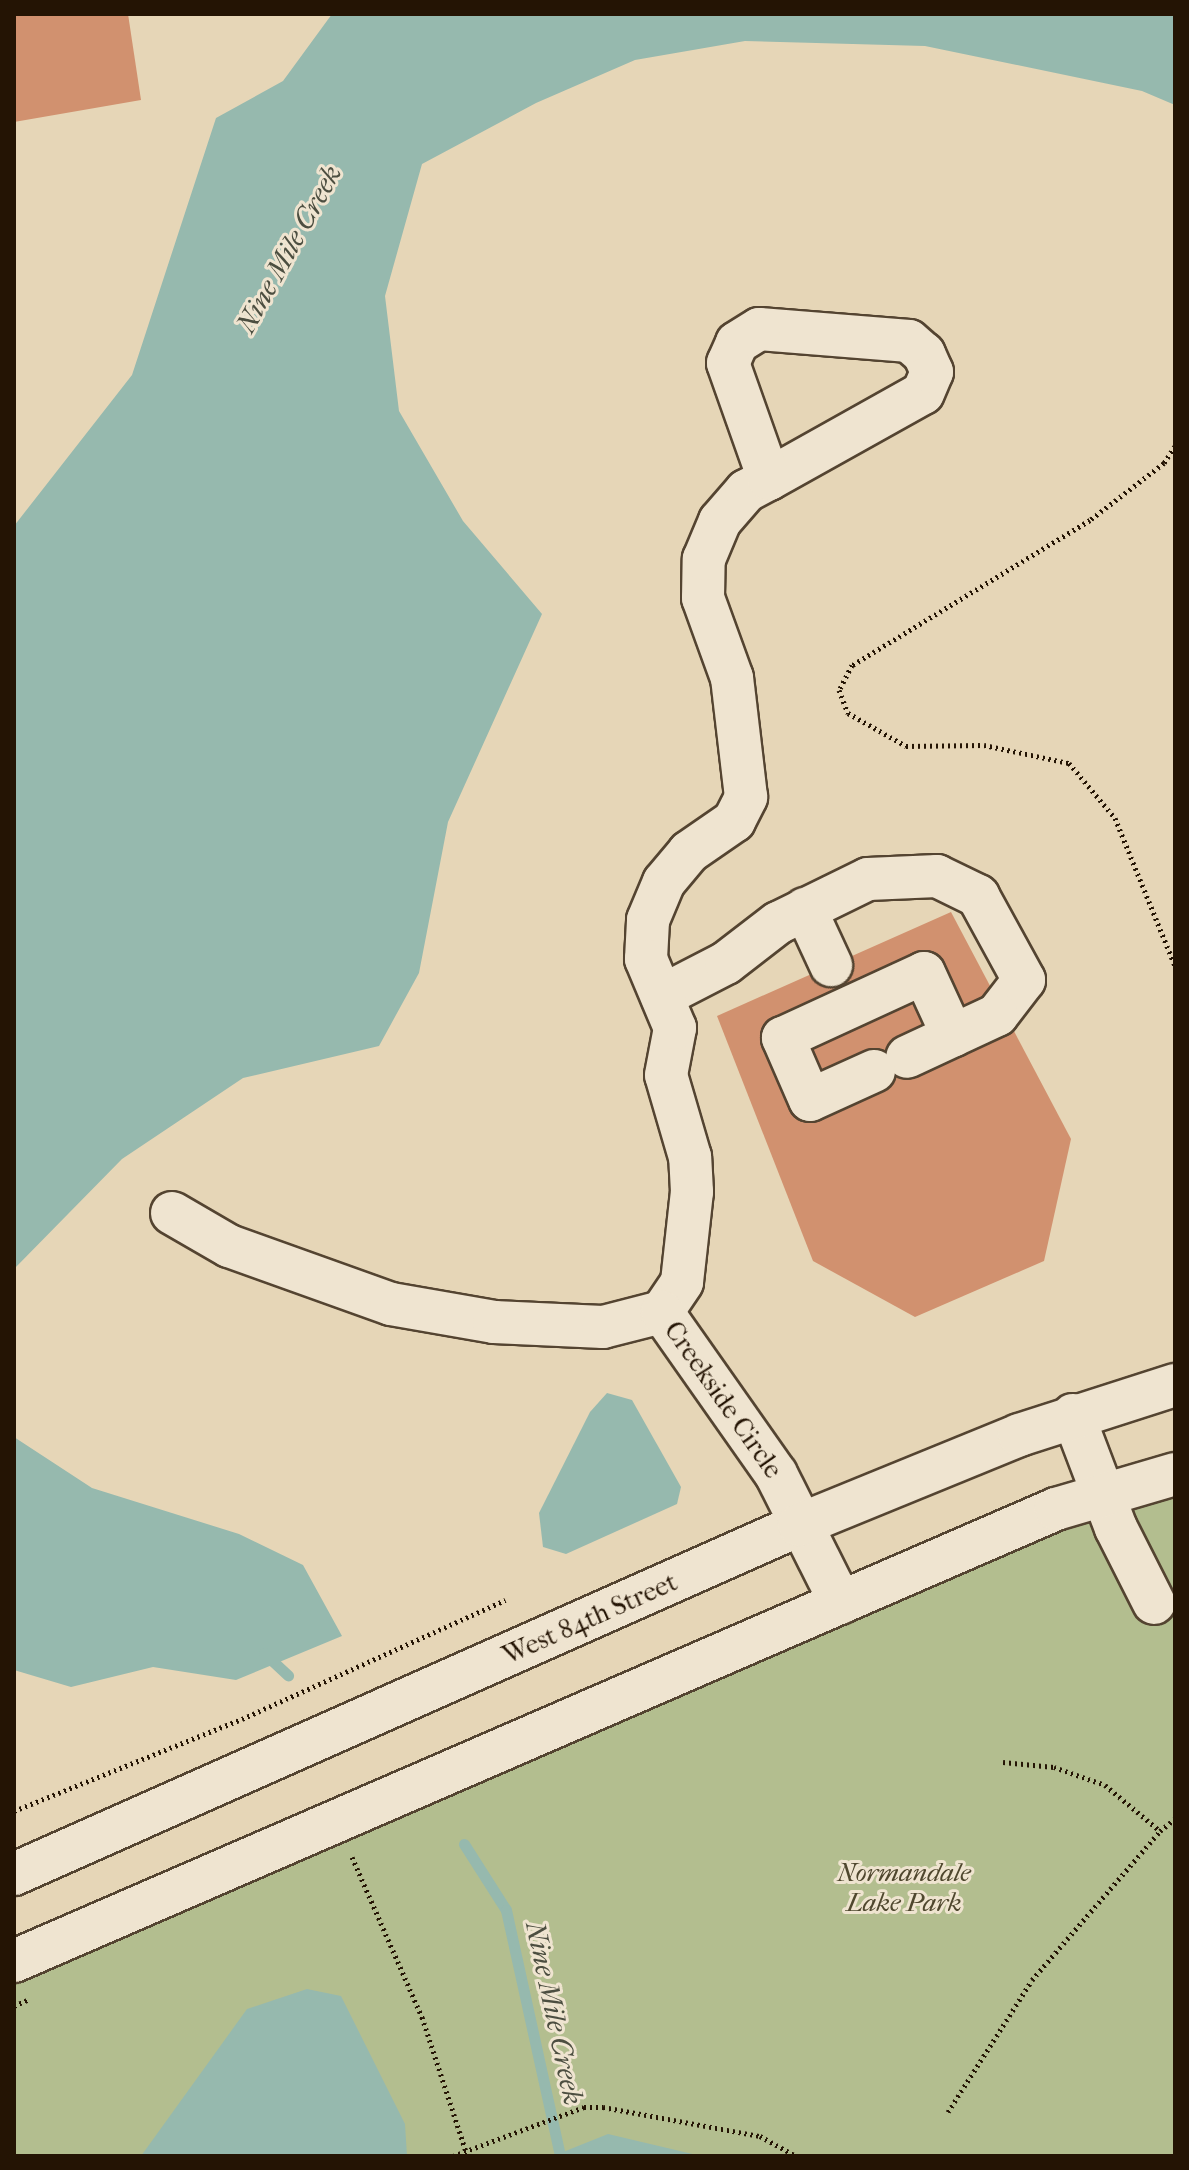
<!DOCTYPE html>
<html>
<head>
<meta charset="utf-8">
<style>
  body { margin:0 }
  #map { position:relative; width:1189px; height:2170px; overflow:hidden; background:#e6d6b7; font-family:"IM FELL French Canon",serif }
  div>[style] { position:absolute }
  .green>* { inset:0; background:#b3be8f }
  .water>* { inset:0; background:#96b9ae }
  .stream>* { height:11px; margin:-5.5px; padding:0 5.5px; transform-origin:5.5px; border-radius:5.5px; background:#96b9ae }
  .building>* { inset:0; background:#d1916f }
  .path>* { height:5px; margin-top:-2.5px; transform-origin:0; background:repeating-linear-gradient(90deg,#241404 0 2px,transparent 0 6px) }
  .roads { filter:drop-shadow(2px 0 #544431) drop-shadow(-2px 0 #544431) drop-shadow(0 2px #544431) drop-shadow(0 -2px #544431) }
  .minor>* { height:42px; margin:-21px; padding:0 21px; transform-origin:21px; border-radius:21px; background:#efe4d0 }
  span { translate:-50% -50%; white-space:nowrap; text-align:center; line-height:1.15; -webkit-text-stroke:6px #efe4d0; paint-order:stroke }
  .street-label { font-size:26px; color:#241404 }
  .park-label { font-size:26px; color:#4f472e; font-style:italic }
  .water-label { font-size:28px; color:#4c4e40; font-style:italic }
  .frame { position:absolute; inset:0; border:16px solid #241404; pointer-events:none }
</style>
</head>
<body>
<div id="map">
  <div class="green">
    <i style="clip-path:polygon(1175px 1490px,1175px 2156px,14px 2156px,14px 1984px,1078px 1519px)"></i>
  </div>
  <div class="water">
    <i style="clip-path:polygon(332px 14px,1175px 14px,1175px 105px,1142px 91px,925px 46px,745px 41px,635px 60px,536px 103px,422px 164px,385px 296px,399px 411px,463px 521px,542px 614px,448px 822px,419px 973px,379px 1046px,243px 1078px,122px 1159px,14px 1269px,14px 526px,132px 375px,216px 118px,283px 81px)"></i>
    <i style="clip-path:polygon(607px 1393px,632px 1400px,681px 1487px,677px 1504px,566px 1554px,543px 1547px,539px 1513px,590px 1412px)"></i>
    <i style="clip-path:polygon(14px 1437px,92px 1488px,239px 1534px,303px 1565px,342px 1636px,236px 1680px,153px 1667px,71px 1687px,14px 1670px)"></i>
    <i style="clip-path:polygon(307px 1989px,341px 1996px,405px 2124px,407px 2156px,141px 2156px,247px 2009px)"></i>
    <i style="clip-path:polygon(608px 2134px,701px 2156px,553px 2156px)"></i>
  </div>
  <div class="stream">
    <i style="left:264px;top:1653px;width:33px;rotate:43deg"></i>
    <i style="left:464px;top:1844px;width:78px;rotate:57.5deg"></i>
    <i style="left:506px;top:1910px;width:252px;rotate:77.6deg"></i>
  </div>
  <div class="building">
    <i style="clip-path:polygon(14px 14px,128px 14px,141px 100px,14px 122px)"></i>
    <i style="clip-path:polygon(951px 912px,1071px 1139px,1044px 1261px,915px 1317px,813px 1261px,717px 1016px)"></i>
  </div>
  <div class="path">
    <i style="left:1175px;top:446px;width:20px;rotate:123deg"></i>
    <i style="left:1164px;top:463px;width:93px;rotate:142.4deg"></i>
    <i style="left:1090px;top:520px;width:279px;rotate:148.6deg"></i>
    <i style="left:852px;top:665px;width:28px;rotate:117deg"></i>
    <i style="left:839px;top:690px;width:25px;rotate:69deg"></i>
    <i style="left:848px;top:713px;width:67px;rotate:29.6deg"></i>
    <i style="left:906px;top:746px;width:78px;rotate:-0.7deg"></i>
    <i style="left:984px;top:745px;width:87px;rotate:12deg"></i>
    <i style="left:1069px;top:763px;width:72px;rotate:50.1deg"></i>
    <i style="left:1115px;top:818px;width:160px;rotate:67.9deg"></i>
    <i style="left:1003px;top:1762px;width:51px;rotate:5.6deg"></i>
    <i style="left:1054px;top:1767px;width:54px;rotate:19.4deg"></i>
    <i style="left:1105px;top:1785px;width:72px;rotate:39.9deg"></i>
    <i style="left:1160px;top:1831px;width:19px;rotate:-39deg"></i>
    <i style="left:14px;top:1811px;width:246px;rotate:-22deg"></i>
    <i style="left:242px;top:1719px;width:289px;rotate:-24.3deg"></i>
    <i style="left:352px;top:1857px;width:175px;rotate:66.4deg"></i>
    <i style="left:422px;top:2017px;width:142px;rotate:71.9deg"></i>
    <i style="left:14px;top:2006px;width:17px;rotate:-24deg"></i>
    <i style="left:948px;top:2112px;width:156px;rotate:-57.5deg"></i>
    <i style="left:1032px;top:1980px;width:196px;rotate:-49.3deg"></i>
    <i style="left:453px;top:2156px;width:140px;rotate:-20.5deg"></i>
    <i style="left:584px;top:2107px;width:19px"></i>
    <i style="left:603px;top:2107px;width:160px;rotate:10.5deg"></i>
    <i style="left:760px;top:2136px;width:41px;rotate:29.1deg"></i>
  </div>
  <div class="roads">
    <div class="minor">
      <i style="left:805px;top:909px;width:62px;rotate:65.1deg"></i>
      <i style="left:662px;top:996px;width:72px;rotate:-27.3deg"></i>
      <i style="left:726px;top:963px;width:66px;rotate:-37.6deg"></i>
      <i style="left:778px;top:923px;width:100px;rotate:-26.1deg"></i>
      <i style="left:868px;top:879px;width:69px;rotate:-2.5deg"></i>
      <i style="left:937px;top:876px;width:46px;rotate:26deg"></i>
      <i style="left:978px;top:896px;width:96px;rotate:61.3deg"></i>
      <i style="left:1024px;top:980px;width:44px;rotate:127.6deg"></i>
      <i style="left:997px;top:1015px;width:99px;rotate:155deg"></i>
      <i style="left:874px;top:1071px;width:70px;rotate:155.6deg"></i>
      <i style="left:810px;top:1100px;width:68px;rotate:-113.5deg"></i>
      <i style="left:783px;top:1038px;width:155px;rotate:-24.7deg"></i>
      <i style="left:924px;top:973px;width:69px;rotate:65.3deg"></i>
      <i style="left:172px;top:1213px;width:66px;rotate:30.1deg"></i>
      <i style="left:229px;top:1246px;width:172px;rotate:19.7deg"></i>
      <i style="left:391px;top:1304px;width:105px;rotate:9.9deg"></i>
      <i style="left:494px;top:1322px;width:109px;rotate:2.6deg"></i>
      <i style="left:603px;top:1327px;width:61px;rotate:-14.3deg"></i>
      <i style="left:662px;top:1312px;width:36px;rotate:-56deg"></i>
      <i style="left:682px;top:1282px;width:91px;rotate:-83.7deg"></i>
      <i style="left:692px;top:1192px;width:35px;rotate:-93deg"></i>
      <i style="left:690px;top:1157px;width:85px;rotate:-106.3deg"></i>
      <i style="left:666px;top:1075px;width:48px;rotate:-79.2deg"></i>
      <i style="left:675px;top:1028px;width:75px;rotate:-112.8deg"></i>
      <i style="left:646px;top:959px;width:39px;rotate:-87deg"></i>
      <i style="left:648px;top:920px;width:41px;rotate:-67.2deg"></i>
      <i style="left:664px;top:882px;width:39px;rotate:-50deg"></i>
      <i style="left:689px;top:852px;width:55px;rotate:-34.6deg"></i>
      <i style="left:734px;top:821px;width:27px;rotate:-63deg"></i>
      <i style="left:746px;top:797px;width:120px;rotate:-96.7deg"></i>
      <i style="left:732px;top:678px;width:85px;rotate:-109.9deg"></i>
      <i style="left:703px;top:598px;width:39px;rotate:-89deg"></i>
      <i style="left:704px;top:559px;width:41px;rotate:-67.2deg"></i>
      <i style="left:720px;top:521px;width:40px;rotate:-49deg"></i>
      <i style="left:746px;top:491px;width:26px;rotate:-28deg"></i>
      <i style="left:769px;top:479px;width:176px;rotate:-29.2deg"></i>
      <i style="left:923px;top:393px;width:23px;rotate:-67deg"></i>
      <i style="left:932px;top:372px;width:20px;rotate:-114deg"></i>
      <i style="left:924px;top:354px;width:20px;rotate:-139deg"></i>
      <i style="left:909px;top:341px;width:150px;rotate:-175.4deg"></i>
      <i style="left:759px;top:329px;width:26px;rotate:148deg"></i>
      <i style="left:737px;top:343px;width:22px;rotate:114deg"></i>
      <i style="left:728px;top:363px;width:123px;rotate:70.5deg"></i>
      <i style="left:662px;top:1312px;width:198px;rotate:54.9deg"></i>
      <i style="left:776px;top:1474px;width:144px;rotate:63.3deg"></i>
      <i style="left:1073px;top:1415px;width:121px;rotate:69.2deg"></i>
      <i style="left:1116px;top:1528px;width:84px;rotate:63.1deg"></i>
      <i style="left:14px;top:1874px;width:859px;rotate:-23.97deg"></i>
      <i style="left:799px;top:1525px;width:238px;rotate:-22.2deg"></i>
      <i style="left:1019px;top:1435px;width:164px;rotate:-17.8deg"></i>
      <i style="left:14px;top:1961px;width:1136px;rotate:-23.45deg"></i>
      <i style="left:1056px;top:1509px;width:124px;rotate:-16.4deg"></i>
    </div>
  </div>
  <div class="street-label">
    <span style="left:723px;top:1400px;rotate:55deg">Creekside Circle</span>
    <span style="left:590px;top:1619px;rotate:-24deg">West 84th Street</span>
  </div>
  <div class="park-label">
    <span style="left:904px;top:1888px">Normandale<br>Lake Park</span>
  </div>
  <div class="water-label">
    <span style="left:289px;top:249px;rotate:-61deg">Nine Mile Creek</span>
    <span style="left:554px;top:2013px;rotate:78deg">Nine Mile Creek</span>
  </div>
  <div class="frame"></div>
</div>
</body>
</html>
